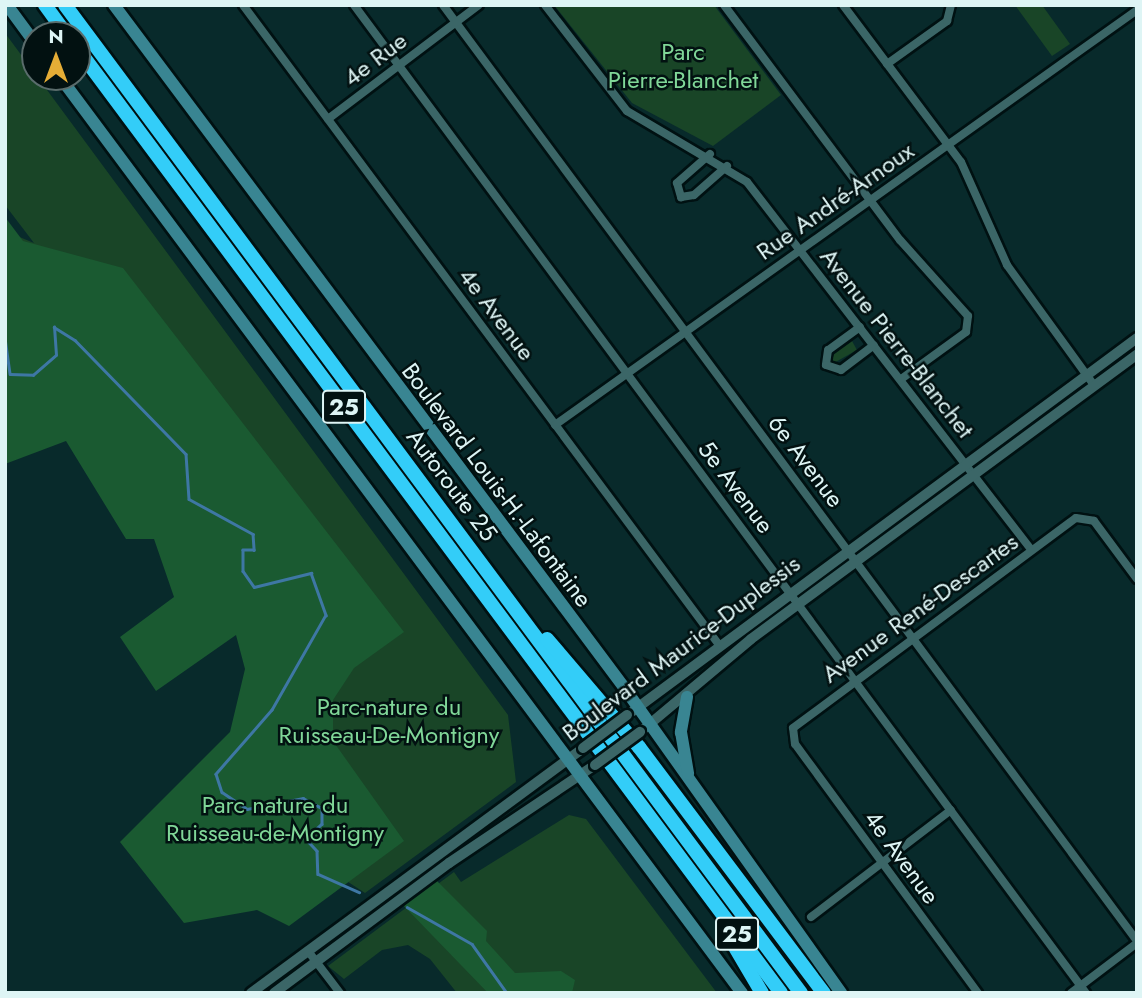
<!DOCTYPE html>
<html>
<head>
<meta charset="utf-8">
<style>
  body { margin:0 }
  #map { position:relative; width:1142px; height:998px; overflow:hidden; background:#082a2b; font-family:Jost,sans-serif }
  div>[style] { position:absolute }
  .green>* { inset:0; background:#194527 }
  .forest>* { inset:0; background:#1a5a31 }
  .stream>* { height:2.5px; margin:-1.25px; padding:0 1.25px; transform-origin:1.25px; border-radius:1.25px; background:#3e77a4 }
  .roads { filter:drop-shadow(2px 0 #001112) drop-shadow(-2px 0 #001112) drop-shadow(0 2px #001112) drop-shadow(0 -2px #001112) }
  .minor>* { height:8px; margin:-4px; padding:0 4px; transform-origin:4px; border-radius:4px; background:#3b6667 }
  .tertiary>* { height:10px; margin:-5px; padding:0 5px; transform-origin:5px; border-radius:5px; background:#3b6667 }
  .secondary>* { height:12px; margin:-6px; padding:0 6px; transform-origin:6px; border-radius:6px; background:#398592 }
  .motorway>* { height:14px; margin:-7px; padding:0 7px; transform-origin:7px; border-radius:7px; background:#33cdf8 }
  .bridges { filter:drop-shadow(2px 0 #001112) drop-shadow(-2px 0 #001112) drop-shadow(0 2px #001112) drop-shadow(0 -2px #001112) }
  .tertiary-bridge>* { height:10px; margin:-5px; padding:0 5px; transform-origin:5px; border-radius:5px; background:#3b6667 }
  span { translate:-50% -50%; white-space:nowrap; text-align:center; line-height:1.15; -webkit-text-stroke:5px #021111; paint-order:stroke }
  .shield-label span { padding:2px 5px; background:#021111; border:2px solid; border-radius:5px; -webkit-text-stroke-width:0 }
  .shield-label { font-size:23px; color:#def5f5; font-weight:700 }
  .park-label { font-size:24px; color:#80d798 }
  .street-label { font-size:24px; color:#def5f5 }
  .frame { position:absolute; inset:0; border:7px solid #def5f5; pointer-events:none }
  .north { position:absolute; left:21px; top:21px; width:70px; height:70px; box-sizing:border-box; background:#021111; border:2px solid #5a6c6c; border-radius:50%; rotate:0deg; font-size:19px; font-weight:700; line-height:28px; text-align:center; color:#def5f5 }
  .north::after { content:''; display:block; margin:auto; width:24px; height:32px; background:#e5ad36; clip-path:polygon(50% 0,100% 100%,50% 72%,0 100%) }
</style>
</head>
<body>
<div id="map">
  <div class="green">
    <i style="clip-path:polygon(554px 5px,714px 5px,781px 95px,713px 146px,632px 103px)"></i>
    <i style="clip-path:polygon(1015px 5px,1042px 5px,1070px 44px,1052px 56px)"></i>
    <i style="clip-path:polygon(5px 33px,508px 715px,516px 782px,365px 893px,339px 876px,279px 688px,5px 231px,34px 243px,5px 205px)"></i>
    <i style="clip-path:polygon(852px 341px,857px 350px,832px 364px,831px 355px)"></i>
    <i style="clip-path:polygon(569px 815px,586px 819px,717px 993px,457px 993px,430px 959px,408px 945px,382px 950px,344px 979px,328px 966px,454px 872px,461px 882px)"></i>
  </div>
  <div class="forest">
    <i style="clip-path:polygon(5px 217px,23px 241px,123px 268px,404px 632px,354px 668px,333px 700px,333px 741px,404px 841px,289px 926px,257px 910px,184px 923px,120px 842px,230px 732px,245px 669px,236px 635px,156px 691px,120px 637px,174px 597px,154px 539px,126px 539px,66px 441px,5px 464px)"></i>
    <i style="clip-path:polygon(437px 881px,487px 931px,486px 941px,515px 973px,561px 971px,575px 980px,572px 993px,488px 993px,402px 904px)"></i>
  </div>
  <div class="stream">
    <i style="left:5px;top:338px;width:36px;rotate:82deg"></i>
    <i style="left:10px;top:374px;width:23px;rotate:2deg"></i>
    <i style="left:33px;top:375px;width:30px;rotate:-41deg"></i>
    <i style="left:56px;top:355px;width:28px;rotate:-94deg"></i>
    <i style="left:54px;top:327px;width:25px;rotate:32deg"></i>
    <i style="left:75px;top:340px;width:159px;rotate:45.8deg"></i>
    <i style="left:186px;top:454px;width:45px;rotate:86.2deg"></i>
    <i style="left:189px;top:499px;width:73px;rotate:28.7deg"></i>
    <i style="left:253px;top:534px;width:16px;rotate:86deg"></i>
    <i style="left:254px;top:550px;width:11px;rotate:180deg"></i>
    <i style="left:243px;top:550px;width:21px;rotate:90deg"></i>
    <i style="left:243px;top:571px;width:19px;rotate:55deg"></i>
    <i style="left:254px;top:587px;width:59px;rotate:-13.8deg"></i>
    <i style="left:311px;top:573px;width:45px;rotate:70.3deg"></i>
    <i style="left:326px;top:615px;width:109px;rotate:119.6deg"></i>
    <i style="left:272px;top:710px;width:85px;rotate:131.2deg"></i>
    <i style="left:216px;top:774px;width:19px;rotate:72deg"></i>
    <i style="left:222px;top:792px;width:30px;rotate:34deg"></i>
    <i style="left:247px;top:809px;width:57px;rotate:-11.1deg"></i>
    <i style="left:303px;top:798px;width:21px;rotate:28deg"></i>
    <i style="left:322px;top:808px;width:16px;rotate:90deg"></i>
    <i style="left:322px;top:824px;width:22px;rotate:137deg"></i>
    <i style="left:306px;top:839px;width:16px;rotate:47deg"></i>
    <i style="left:317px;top:851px;width:23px;rotate:88deg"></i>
    <i style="left:318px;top:874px;width:45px;rotate:23.7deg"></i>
    <i style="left:407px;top:907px;width:75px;rotate:29.6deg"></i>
    <i style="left:472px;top:944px;width:60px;rotate:54.5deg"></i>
  </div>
  <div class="roads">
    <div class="minor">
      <i style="left:243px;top:5px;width:799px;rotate:53.35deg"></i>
      <i style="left:354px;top:5px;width:1230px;rotate:53.47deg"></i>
      <i style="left:443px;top:5px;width:1165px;rotate:53.44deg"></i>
      <i style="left:545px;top:5px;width:134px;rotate:52.3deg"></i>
      <i style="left:627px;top:111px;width:139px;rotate:30.6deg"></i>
      <i style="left:747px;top:182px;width:465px;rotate:52.3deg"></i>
      <i style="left:724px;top:5px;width:294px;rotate:53.2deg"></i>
      <i style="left:900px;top:240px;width:102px;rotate:48.2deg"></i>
      <i style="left:968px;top:316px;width:16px;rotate:97deg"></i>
      <i style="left:966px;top:332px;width:80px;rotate:144.1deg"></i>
      <i style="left:843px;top:5px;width:196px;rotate:53.1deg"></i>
      <i style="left:961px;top:162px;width:113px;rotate:65.9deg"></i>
      <i style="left:1007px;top:265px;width:148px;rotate:54.1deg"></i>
      <i style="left:887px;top:64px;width:74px;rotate:-35.6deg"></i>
      <i style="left:947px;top:21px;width:16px;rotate:-76deg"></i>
      <i style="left:328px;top:119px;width:189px;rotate:-37.1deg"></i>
      <i style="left:710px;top:154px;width:44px;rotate:138.7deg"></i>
      <i style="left:677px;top:183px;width:15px;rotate:74deg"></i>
      <i style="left:681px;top:197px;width:13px;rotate:-9deg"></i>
      <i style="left:694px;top:195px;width:44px;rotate:-41.3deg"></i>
      <i style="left:860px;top:327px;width:39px;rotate:144deg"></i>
      <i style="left:828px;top:350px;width:15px;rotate:98deg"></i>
      <i style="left:826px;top:365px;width:16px;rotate:18deg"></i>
      <i style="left:841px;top:370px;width:41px;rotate:-37.1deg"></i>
      <i style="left:555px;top:425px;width:715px;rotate:-35.49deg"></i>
      <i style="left:811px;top:917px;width:176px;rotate:-37.4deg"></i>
      <i style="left:308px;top:951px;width:53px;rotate:52.7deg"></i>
      <i style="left:978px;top:993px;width:309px;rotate:-126.3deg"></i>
      <i style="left:795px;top:744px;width:16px;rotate:-97deg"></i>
      <i style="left:793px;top:728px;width:352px;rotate:-36.6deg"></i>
      <i style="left:1076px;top:518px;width:18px;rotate:9deg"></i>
      <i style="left:1094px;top:521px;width:72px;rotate:53.4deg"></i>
      <i style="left:1071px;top:993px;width:83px;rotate:-37.1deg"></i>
    </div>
    <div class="tertiary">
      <i style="left:633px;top:711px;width:627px;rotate:-36.5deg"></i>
      <i style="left:645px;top:728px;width:138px;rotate:-40deg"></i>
      <i style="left:751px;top:639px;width:480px;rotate:-36.4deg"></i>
      <i style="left:251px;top:993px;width:413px;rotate:-36.4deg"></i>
      <i style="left:274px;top:993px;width:218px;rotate:-36.6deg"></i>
      <i style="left:449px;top:863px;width:176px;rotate:-33.9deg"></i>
    </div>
    <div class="secondary">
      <i style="left:7px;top:5px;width:47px;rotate:53.6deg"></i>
      <i style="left:114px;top:5px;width:850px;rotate:53.22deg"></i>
      <i style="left:623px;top:686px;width:377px;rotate:54.6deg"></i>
      <i style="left:60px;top:77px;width:1142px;rotate:53.33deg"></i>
      <i style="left:687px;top:697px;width:36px;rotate:100deg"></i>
      <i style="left:681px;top:732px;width:42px;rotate:80.3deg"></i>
    </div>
    <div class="motorway">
      <i style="left:45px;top:5px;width:37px;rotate:54deg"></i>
      <i style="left:65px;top:5px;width:1232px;rotate:53.32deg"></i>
      <i style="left:77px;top:48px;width:1178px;rotate:53.31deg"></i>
      <i style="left:547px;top:639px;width:142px;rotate:49.6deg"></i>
      <i style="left:639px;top:747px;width:308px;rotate:53.1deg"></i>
      <i style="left:729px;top:937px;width:65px;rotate:59.5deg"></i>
    </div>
  </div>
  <div class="bridges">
    <div class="tertiary-bridge">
      <i style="left:583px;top:748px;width:55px;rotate:-36.9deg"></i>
      <i style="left:595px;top:765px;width:56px;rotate:-36.3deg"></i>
    </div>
  </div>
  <div class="shield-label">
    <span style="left:344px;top:407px">25</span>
    <span style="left:737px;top:934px">25</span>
  </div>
  <div class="park-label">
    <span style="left:683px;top:66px">Parc<br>Pierre-Blanchet</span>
    <span style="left:389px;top:721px">Parc-nature du<br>Ruisseau-De-Montigny</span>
    <span style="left:275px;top:819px">Parc nature du<br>Ruisseau-de-Montigny</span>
  </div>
  <div class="street-label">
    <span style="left:375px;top:59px;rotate:-37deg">4e Rue</span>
    <span style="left:835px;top:201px;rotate:-35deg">Rue André-Arnoux</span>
    <span style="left:497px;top:314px;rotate:53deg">4e Avenue</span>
    <span style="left:897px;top:343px;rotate:52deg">Avenue Pierre-Blanchet</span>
    <span style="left:806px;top:461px;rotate:53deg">6e Avenue</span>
    <span style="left:452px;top:485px;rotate:53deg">Autoroute 25</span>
    <span style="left:497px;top:485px;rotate:53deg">Boulevard Louis-H.-Lafontaine</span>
    <span style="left:736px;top:487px;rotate:53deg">5e Avenue</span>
    <span style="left:920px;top:608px;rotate:-36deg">Avenue René-Descartes</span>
    <span style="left:681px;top:648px;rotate:-37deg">Boulevard Maurice-Duplessis</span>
    <span style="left:902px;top:857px;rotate:54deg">4e Avenue</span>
  </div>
  <div class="frame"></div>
  <div class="north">N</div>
</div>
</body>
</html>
